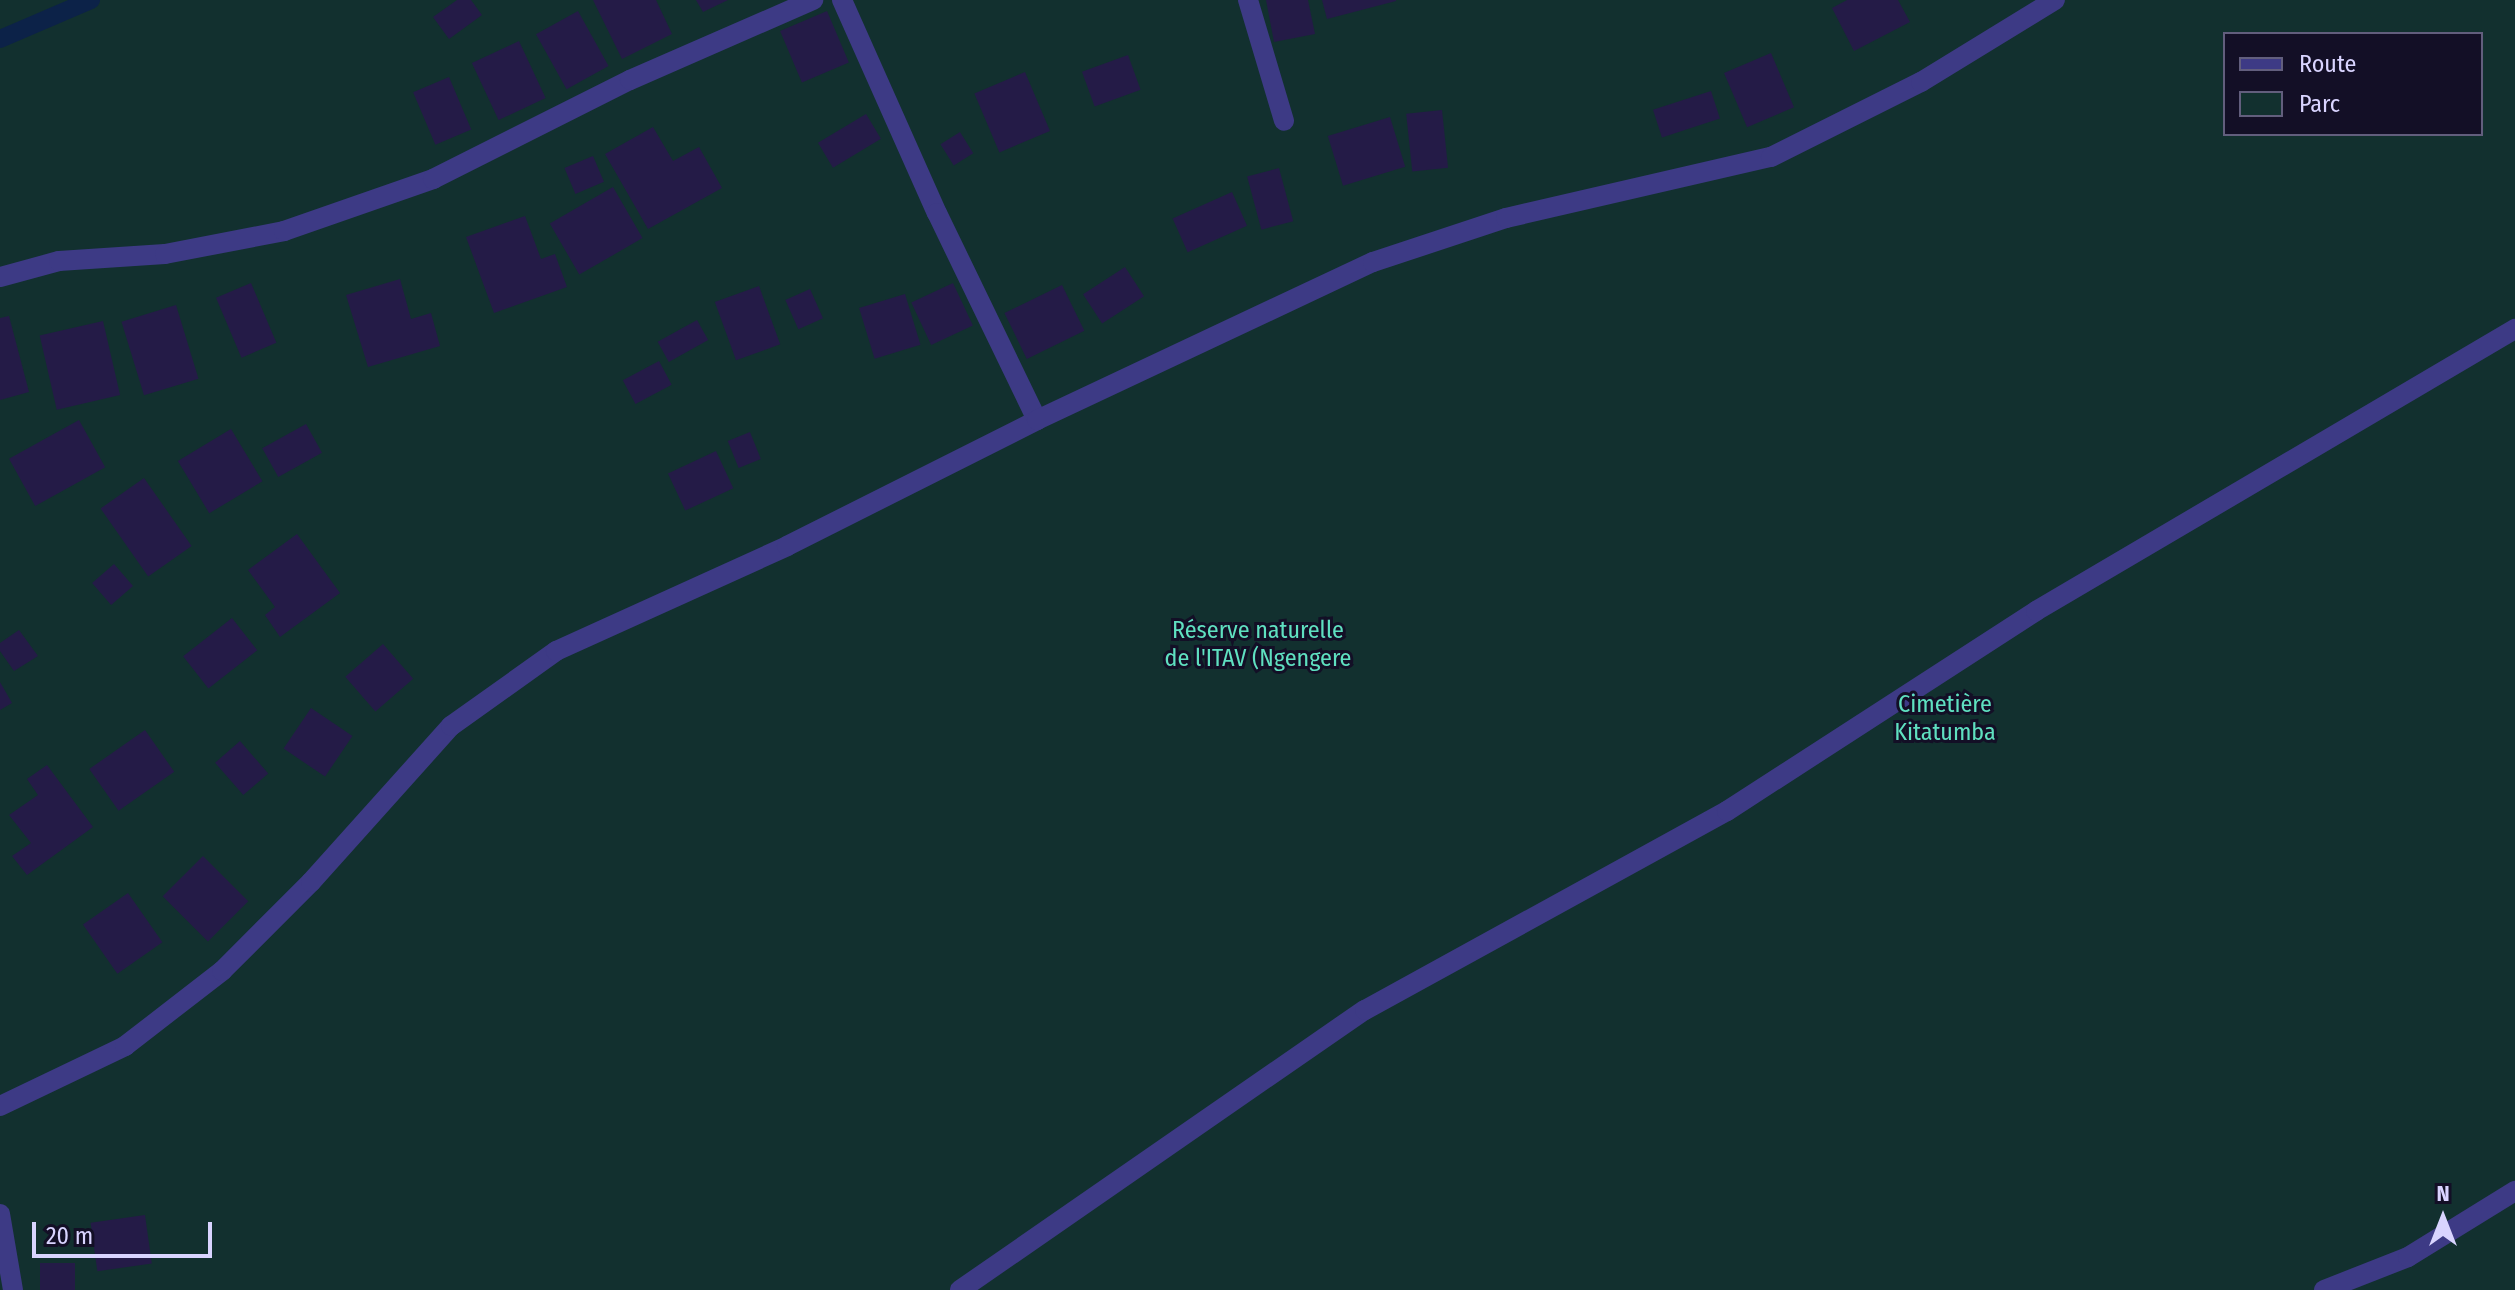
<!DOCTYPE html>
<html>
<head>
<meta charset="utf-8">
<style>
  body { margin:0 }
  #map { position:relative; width:2515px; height:1290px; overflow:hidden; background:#130f26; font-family:"Fira Sans Condensed",sans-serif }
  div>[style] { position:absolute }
  .green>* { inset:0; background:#12302f }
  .stream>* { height:18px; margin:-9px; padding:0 9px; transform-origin:9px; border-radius:9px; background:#0c2248 }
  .building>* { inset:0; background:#241b47; transform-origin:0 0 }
  .minor>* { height:20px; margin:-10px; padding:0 10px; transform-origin:10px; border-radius:10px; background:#3d3a85 }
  span { translate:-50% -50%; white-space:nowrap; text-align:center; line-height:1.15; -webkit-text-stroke:6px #130f26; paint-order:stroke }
  .park-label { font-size:24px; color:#5fe0c0 }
  .legend { position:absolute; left:2223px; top:32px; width:260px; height:104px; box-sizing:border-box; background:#130f26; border:2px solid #625e7d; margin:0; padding:10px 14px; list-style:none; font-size:24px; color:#d9d4ff }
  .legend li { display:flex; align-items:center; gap:16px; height:40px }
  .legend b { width:40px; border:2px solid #625e7d }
  .north { position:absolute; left:2403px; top:1178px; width:80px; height:80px; -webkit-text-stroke:6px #130f26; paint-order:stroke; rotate:0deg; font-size:22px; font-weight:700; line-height:32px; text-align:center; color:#d9d4ff }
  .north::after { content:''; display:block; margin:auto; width:28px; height:36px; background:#d9d4ff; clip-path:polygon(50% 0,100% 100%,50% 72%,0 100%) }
  .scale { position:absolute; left:32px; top:1222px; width:180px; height:36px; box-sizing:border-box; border:4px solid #d9d4ff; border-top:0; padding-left:10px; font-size:24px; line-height:28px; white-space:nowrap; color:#d9d4ff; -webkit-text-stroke:6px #130f26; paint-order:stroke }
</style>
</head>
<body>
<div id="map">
  <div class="green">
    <i style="clip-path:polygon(evenodd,0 0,2515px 0,2515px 1290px,0 1290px,0 0,2225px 34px,2481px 34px,2481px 134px,2225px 134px,2225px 34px)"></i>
  </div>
  <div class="stream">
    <i style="left:0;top:39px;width:99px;rotate:-23.2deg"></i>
  </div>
  <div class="building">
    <i style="clip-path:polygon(457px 0,471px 0,482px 15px,449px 39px,433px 17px)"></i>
    <i style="clip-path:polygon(593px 0,656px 0,672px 34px,622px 59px)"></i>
    <i style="clip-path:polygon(696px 0,728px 0,703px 12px)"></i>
    <i style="clip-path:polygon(1266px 0,1308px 0,1315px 34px,1274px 42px)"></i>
    <i style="clip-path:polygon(1322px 0,1396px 0,1396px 1px,1327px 19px)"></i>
    <i style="clip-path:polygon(1847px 0,1898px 0,1910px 22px,1854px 51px,1832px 8px)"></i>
    <i style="left:578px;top:11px;width:63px;height:48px;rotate:61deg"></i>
    <i style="left:827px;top:11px;width:56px;height:51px;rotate:67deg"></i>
    <i style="left:519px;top:41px;width:63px;height:52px;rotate:65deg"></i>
    <i style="left:1771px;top:53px;width:59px;height:51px;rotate:67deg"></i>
    <i style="left:1128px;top:55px;width:37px;height:49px;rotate:70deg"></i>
    <i style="left:1025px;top:72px;width:64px;height:55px;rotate:67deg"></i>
    <i style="left:449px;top:77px;width:57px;height:39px;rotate:67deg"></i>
    <i style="left:1711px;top:91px;width:29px;height:61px;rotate:72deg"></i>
    <i style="left:1442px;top:110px;width:58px;height:36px;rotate:84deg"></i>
    <i style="left:866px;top:114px;width:29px;height:56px;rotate:59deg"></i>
    <i style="left:1390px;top:117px;width:52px;height:65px;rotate:73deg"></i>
    <i style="clip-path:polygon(653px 127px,673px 161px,699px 147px,722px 188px,648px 229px,605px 154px)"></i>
    <i style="left:960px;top:132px;width:25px;height:23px;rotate:58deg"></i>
    <i style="left:593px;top:156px;width:28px;height:31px;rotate:67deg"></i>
    <i style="left:1279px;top:168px;width:55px;height:33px;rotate:75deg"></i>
    <i style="left:613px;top:187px;width:59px;height:73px;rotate:60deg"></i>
    <i style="left:1232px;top:192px;width:37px;height:65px;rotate:66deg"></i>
    <i style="clip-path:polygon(525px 216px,541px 259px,555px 254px,567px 287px,494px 313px,466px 237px)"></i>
    <i style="left:1125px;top:267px;width:35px;height:50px;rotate:57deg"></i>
    <i style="clip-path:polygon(400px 279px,411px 319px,431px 313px,440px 346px,368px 367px,346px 295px)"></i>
    <i style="left:251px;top:283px;width:65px;height:38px;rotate:67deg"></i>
    <i style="left:953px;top:283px;width:47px;height:46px;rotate:65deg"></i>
    <i style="left:1062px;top:285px;width:51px;height:64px;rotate:64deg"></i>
    <i style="left:759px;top:286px;width:62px;height:47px;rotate:70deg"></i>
    <i style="left:810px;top:289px;width:32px;height:27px;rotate:66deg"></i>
    <i style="left:905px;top:294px;width:53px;height:48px;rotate:73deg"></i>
    <i style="left:176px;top:305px;width:77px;height:57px;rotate:73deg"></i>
    <i style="clip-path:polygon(9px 316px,29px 392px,0 400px,0 318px)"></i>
    <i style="left:697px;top:320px;width:23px;height:45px;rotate:61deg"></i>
    <i style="left:103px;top:321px;width:76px;height:65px;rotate:77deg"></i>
    <i style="left:659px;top:361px;width:27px;height:41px;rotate:62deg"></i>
    <i style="left:79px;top:420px;width:54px;height:80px;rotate:61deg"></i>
    <i style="left:306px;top:424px;width:33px;height:50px;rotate:61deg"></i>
    <i style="left:231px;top:429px;width:61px;height:62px;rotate:59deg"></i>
    <i style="left:750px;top:432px;width:29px;height:24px;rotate:68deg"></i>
    <i style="left:716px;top:451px;width:41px;height:53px;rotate:65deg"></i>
    <i style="left:144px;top:478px;width:83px;height:53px;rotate:55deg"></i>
    <i style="clip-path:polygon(297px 534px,340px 593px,280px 637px,265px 615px,275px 607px,248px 570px)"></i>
    <i style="left:114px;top:564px;width:29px;height:29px;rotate:49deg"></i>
    <i style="left:232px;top:618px;width:41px;height:62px;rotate:52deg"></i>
    <i style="clip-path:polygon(19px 630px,38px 656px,14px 671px,0 651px,0 643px)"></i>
    <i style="left:383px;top:644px;width:46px;height:50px;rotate:49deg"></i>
    <i style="clip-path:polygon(0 682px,12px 703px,0 710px)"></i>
    <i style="left:311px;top:708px;width:50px;height:49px;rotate:34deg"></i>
    <i style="left:145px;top:730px;width:51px;height:68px;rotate:55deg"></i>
    <i style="left:240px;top:741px;width:43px;height:33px;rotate:49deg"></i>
    <i style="clip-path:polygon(47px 765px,93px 827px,27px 875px,12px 856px,31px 843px,9px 815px,38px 795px,27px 779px)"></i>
    <i style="left:203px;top:856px;width:64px;height:57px;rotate:45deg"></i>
    <i style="left:128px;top:893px;width:60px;height:55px;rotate:55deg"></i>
    <i style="left:145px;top:1215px;width:49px;height:55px;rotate:82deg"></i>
    <i style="left:40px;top:1263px;width:35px;height:27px"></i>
  </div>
  <div class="minor">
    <i style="left:842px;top:0;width:233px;rotate:66deg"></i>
    <i style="left:937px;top:213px;width:230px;rotate:64.2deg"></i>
    <i style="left:1248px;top:0;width:126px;rotate:73.4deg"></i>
    <i style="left:0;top:277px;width:61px;rotate:-15.2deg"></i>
    <i style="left:59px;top:261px;width:106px;rotate:-3.8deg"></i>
    <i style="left:165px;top:254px;width:121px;rotate:-10.9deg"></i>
    <i style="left:284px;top:231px;width:158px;rotate:-19.2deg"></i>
    <i style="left:433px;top:179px;width:220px;rotate:-26.7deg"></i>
    <i style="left:630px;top:80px;width:200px;rotate:-23.6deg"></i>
    <i style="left:0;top:1106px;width:139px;rotate:-25.6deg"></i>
    <i style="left:125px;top:1046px;width:123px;rotate:-37.7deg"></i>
    <i style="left:222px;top:971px;width:126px;rotate:-45deg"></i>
    <i style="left:311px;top:882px;width:210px;rotate:-48.1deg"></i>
    <i style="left:451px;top:726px;width:129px;rotate:-35.5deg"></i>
    <i style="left:556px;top:651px;width:254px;rotate:-24.4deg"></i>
    <i style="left:787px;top:546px;width:280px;rotate:-26.7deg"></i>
    <i style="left:1037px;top:420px;width:371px;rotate:-25.2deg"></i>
    <i style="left:1373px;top:262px;width:140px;rotate:-18.3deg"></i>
    <i style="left:1506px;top:218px;width:272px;rotate:-13deg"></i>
    <i style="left:1771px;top:157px;width:168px;rotate:-26.6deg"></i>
    <i style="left:1921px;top:82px;width:157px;rotate:-31.5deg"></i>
    <i style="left:0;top:1214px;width:77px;rotate:80.3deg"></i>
    <i style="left:960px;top:1290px;width:492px;rotate:-34.7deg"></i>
    <i style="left:1365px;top:1010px;width:413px;rotate:-28.8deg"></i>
    <i style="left:1727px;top:811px;width:368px;rotate:-32.9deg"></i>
    <i style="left:2036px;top:611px;width:556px;rotate:-30.49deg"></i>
    <i style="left:2324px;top:1290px;width:90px;rotate:-21.4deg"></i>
    <i style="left:2408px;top:1257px;width:126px;rotate:-31.7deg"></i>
  </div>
  <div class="park-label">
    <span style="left:1258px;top:645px">Réserve naturelle<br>de l'ITAV (Ngengere</span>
    <span style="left:1945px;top:719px">Cimetière<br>Kitatumba</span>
  </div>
  <ul class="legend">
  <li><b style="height:10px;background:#3d3a85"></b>Route</li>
  <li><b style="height:22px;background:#12302f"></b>Parc</li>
  </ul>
  <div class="north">N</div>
  <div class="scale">20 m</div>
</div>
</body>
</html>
